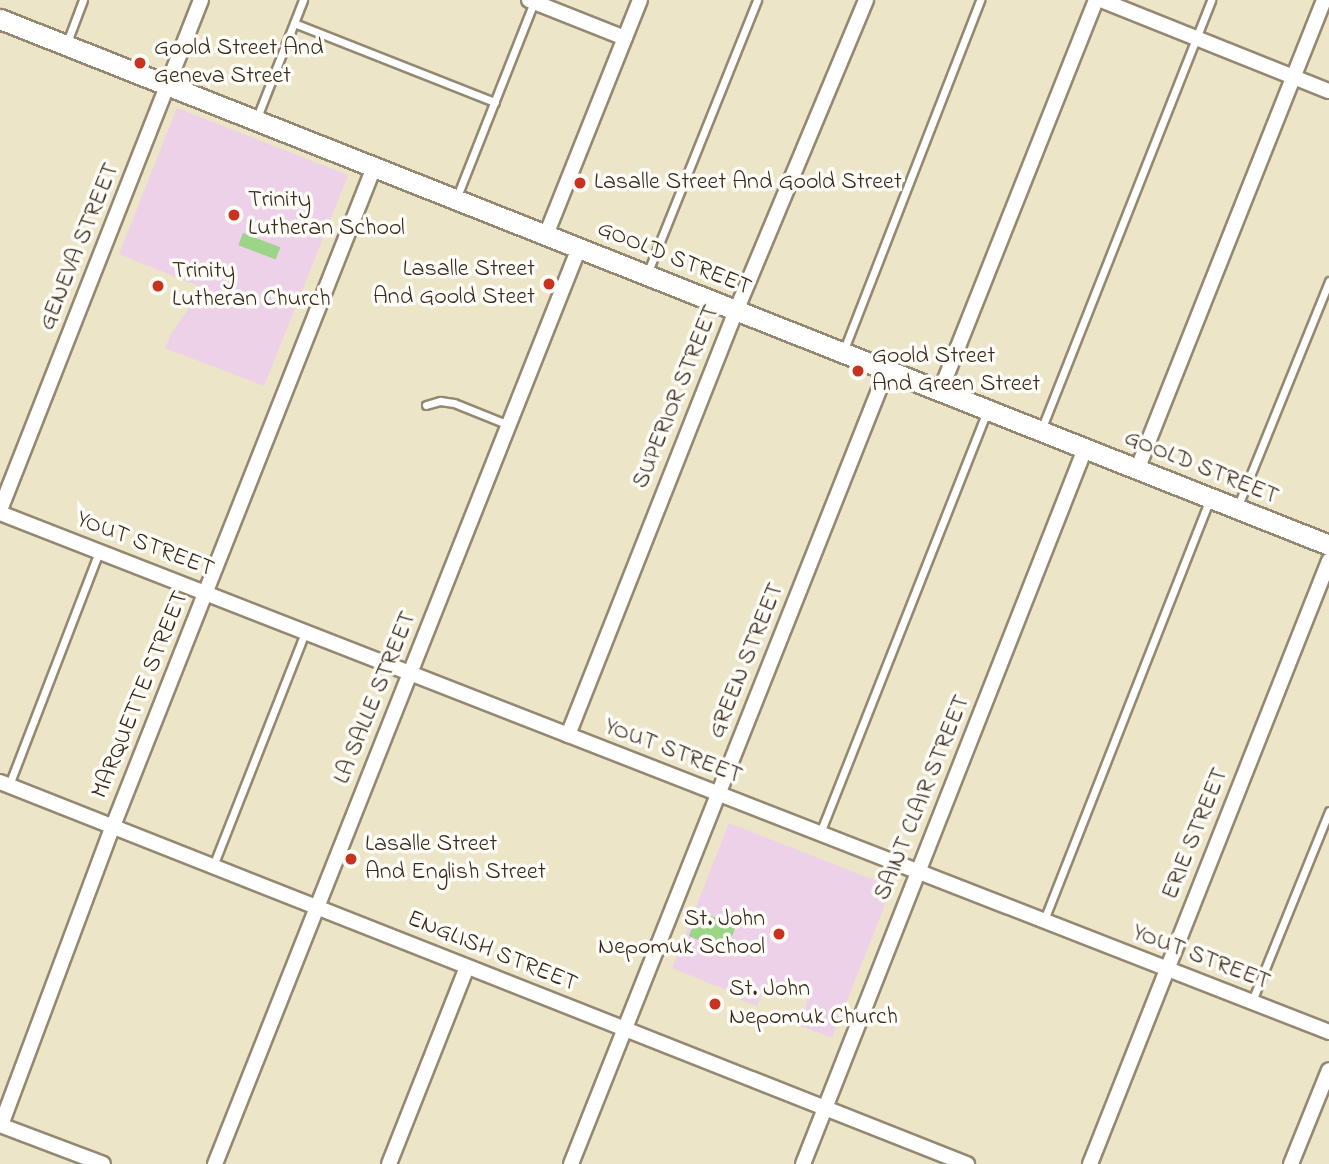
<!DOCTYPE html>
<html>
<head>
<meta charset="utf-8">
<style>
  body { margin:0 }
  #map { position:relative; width:1329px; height:1164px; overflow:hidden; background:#ede5c7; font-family:"Indie Flower",sans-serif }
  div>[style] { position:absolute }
  .built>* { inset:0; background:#edd1e9 }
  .green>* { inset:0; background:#9cd588; transform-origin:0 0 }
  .roads { filter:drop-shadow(2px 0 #948872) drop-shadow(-2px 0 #948872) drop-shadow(0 2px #948872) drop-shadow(0 -2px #948872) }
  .lane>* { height:7px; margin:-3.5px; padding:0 3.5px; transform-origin:3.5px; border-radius:3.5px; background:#fff }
  .street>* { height:14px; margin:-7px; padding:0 7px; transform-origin:7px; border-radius:7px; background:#fff }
  .secondary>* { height:19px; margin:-9.5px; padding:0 9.5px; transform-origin:9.5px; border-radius:9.5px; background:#fff }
  .dots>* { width:19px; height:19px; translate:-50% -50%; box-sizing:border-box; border:4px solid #fdfcf7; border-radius:50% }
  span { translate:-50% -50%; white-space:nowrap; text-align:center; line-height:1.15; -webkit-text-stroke:7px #fdfcf7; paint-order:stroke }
  .poi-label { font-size:24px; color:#3b2a1e }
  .left { translate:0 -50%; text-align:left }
  .right { translate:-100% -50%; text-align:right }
  .street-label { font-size:24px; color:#3b2a1e }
</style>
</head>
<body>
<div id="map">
  <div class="built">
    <i style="clip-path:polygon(177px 108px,348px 175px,264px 386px,165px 348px,171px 334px,189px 308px,198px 286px,119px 254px)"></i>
    <i style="clip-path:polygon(729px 823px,892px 887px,832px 1038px,798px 1025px,808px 1000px,787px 992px,785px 997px,764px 989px,757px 1006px,733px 997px,734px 993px,672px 968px)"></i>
  </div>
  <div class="green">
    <i style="left:243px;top:233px;width:40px;height:13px;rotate:21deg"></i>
    <i style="left:699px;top:911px;width:40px;height:27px;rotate:22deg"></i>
  </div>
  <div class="roads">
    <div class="lane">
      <i style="left:294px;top:23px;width:216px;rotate:21.5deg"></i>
      <i style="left:66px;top:45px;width:48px;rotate:-69.3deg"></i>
      <i style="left:256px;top:120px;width:129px;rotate:-68.6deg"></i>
      <i style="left:456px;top:199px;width:212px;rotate:-68.4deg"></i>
      <i style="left:647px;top:274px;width:295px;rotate:-68.1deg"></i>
      <i style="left:843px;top:352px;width:378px;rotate:-68.7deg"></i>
      <i style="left:426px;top:405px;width:15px;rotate:-16deg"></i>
      <i style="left:440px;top:401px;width:14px;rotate:8deg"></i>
      <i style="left:454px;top:403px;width:59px;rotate:21.8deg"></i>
      <i style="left:1041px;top:430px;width:462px;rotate:-68.4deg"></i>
      <i style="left:1237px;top:508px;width:245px;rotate:-67.9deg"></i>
      <i style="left:9px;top:785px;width:250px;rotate:-68.9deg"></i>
      <i style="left:820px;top:833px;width:454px;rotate:-68.4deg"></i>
      <i style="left:213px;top:866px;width:251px;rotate:-68.5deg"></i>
      <i style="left:1044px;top:920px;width:453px;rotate:-68.5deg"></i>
      <i style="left:1252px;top:1001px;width:205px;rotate:-67.9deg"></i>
    </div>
    <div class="street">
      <i style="left:529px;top:0;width:103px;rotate:21.6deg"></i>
      <i style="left:1101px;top:0;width:245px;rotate:21.8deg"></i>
      <i style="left:546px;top:235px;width:253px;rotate:-68.2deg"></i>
      <i style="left:940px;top:392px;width:422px;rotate:-68.3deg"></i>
      <i style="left:1137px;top:470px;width:506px;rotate:-68.3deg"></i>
      <i style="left:0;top:510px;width:548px;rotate:-68.49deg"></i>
      <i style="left:0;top:513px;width:1427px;rotate:21.33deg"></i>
      <i style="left:568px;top:735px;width:456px;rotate:-68.4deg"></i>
      <i style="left:736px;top:311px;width:337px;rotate:-67.3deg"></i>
      <i style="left:0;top:782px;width:1040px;rotate:21.56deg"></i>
      <i style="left:0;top:1125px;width:110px;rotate:20.7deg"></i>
      <i style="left:1px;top:1125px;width:319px;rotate:-69.5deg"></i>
      <i style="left:113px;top:826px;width:709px;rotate:-68.39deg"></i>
      <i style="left:215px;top:1164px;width:986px;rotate:-68.33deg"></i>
      <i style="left:389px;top:1164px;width:212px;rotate:-68.4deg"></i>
      <i style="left:571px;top:1164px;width:855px;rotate:-68.3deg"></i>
      <i style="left:803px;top:1164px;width:769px;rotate:-68.48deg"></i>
      <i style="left:1090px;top:1164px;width:649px;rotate:-68.38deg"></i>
      <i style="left:1291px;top:1164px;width:101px;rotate:-68deg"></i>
    </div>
    <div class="secondary">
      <i style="left:0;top:19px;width:1429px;rotate:21.59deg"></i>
    </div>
  </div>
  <div class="dots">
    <i style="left:140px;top:63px;background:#c8321e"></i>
    <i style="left:580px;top:183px;background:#c8321e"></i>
    <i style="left:234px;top:215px;background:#c8321e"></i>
    <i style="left:549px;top:284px;background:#c8321e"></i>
    <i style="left:158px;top:286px;background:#c8321e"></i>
    <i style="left:858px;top:371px;background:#c8321e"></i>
    <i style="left:351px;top:859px;background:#c8321e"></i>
    <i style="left:779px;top:934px;background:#c8321e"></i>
    <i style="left:715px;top:1004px;background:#c8321e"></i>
  </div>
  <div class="poi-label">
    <span class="left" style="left:154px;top:63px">Goold Street And<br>Geneva Street</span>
    <span class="left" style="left:594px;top:183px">Lasalle Street And Goold Street</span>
    <span class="left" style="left:248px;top:215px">Trinity<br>Lutheran School</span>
    <span class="right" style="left:535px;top:284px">Lasalle Street<br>And Goold Steet</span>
    <span class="left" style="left:172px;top:286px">Trinity<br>Lutheran Church</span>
    <span class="left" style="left:872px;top:371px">Goold Street<br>And Green Street</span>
    <span class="left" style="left:365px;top:859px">Lasalle Street<br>And English Street</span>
    <span class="right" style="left:765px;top:934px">St. John<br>Nepomuk School</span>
    <span class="left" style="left:729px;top:1004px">St. John<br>Nepomuk Church</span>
  </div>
  <div class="street-label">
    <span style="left:80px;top:247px;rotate:-68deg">GENEVA STREET</span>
    <span style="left:674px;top:259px;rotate:22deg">GOOLD STREET</span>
    <span style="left:677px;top:397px;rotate:-68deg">SUPERIOR STREET</span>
    <span style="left:1201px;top:468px;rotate:22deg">GOOLD STREET</span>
    <span style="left:145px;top:545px;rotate:21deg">YOUT STREET</span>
    <span style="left:747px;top:661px;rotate:-68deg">GREEN STREET</span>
    <span style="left:141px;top:695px;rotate:-68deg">MARQUETTE STREET</span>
    <span style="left:376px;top:698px;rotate:-68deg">LA SALLE STREET</span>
    <span style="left:673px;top:752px;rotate:21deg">YOUT STREET</span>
    <span style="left:923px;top:798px;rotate:-68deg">SAINT CLAIR STREET</span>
    <span style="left:1196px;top:834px;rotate:-68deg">ERIE STREET</span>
    <span style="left:492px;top:952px;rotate:22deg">ENGLISH STREET</span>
    <span style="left:1201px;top:958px;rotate:21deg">YOUT STREET</span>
  </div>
</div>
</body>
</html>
